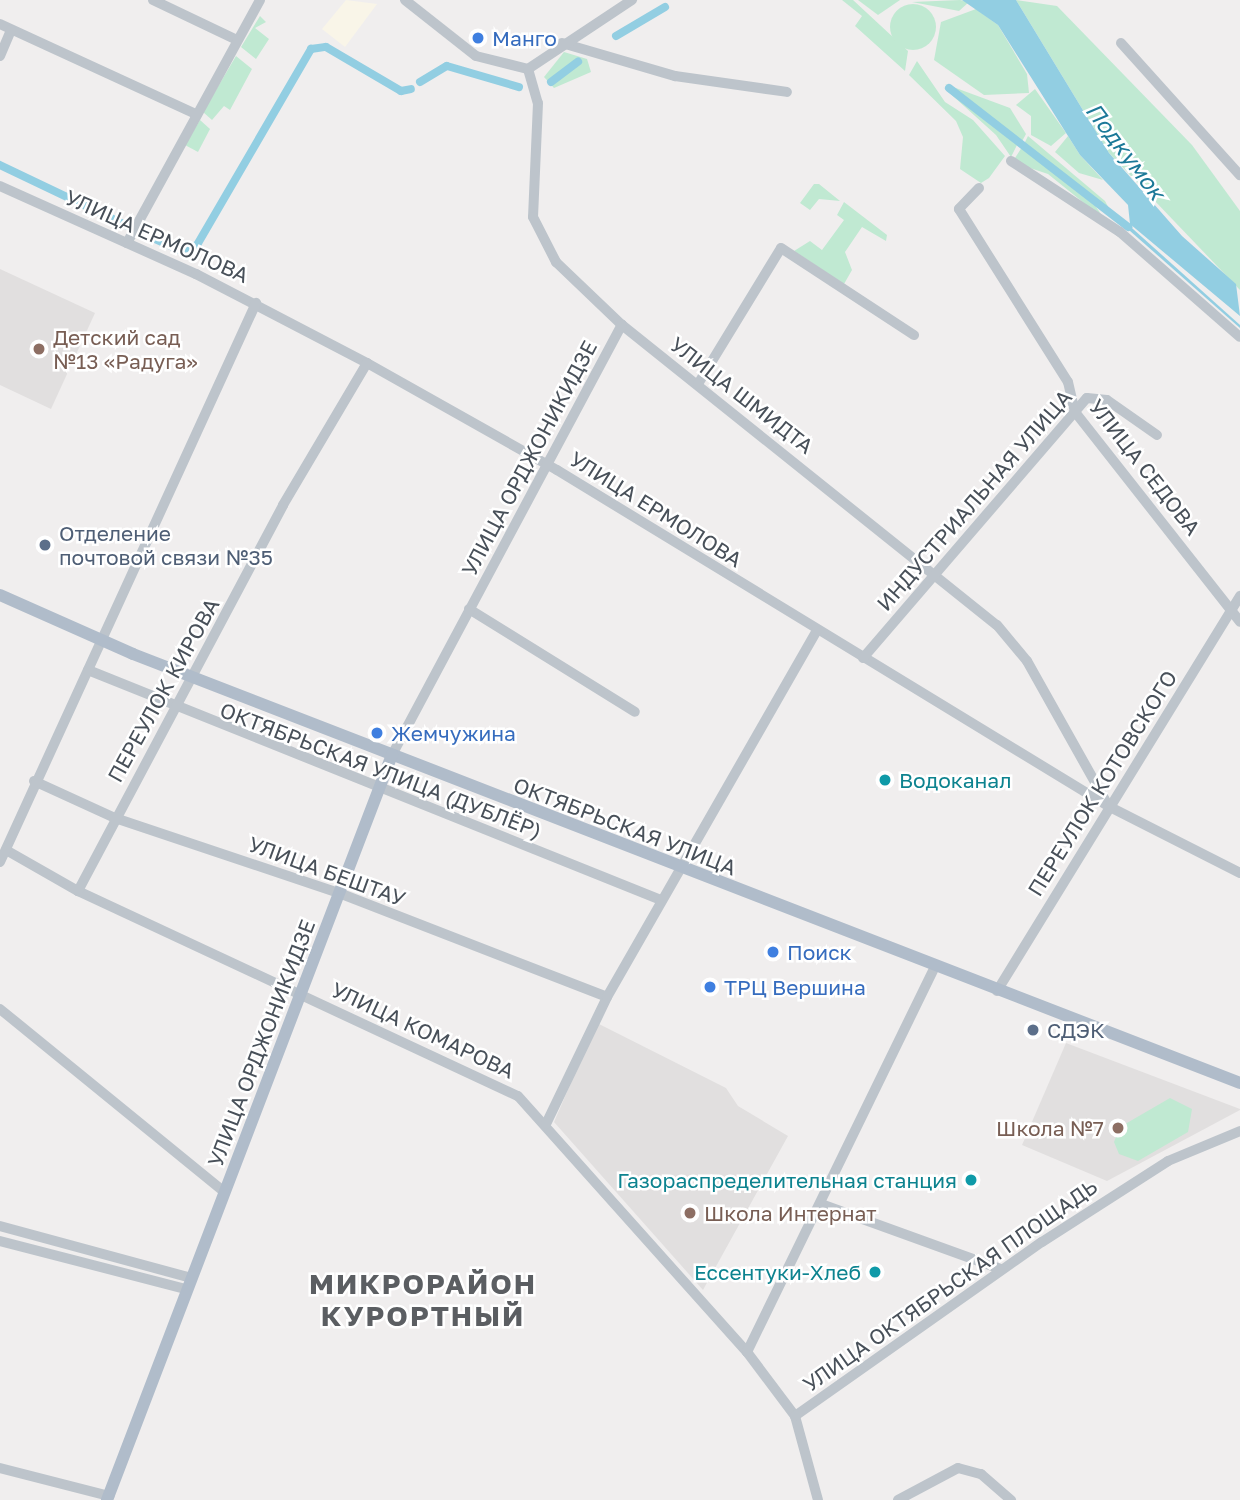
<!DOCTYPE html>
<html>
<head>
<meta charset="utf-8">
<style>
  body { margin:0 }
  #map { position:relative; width:1240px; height:1500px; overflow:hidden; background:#f0eeee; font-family:"Golos Text",sans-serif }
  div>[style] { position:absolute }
  .commercial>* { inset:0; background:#f9f5e8 }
  .education>* { inset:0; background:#e1dfdf }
  .green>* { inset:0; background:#c0e9d2 }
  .round { border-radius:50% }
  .water>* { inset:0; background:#92cee2 }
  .canal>* { height:8px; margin:-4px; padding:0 4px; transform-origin:4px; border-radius:4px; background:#92cee2 }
  .minor>* { height:10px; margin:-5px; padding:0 5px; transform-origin:5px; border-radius:5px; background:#bdc4cb }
  .major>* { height:12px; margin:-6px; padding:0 6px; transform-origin:6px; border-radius:6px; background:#b0bcca }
  .dots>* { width:19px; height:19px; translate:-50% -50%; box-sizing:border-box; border:4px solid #fff; border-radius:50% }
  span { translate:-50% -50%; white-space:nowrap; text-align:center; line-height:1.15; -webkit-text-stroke:5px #fff; paint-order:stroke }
  .shop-label { font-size:21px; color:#366cbe }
  .left { translate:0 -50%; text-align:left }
  .street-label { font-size:21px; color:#485059 }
  .education-label { font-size:21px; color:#785e54 }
  .right { translate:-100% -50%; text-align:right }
  .service-label { font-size:21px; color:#4e5e75 }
  .culture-label { font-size:21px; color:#0d838f }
  .water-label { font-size:23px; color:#1b7998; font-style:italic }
  .district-label { font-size:28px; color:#5b5e62; font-weight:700; letter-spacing:2px }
</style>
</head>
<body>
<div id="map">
  <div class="commercial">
    <i style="clip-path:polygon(346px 0,377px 4px,345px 47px,322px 29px)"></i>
  </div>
  <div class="education">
    <i style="clip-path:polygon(0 269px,95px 313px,51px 409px,0 385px)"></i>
    <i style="clip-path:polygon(597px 1023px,726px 1088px,738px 1106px,788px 1136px,703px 1290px,554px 1122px)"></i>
    <i style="clip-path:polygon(1066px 1043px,1240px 1109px,1240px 1110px,1107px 1181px,1022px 1145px)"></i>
  </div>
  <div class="green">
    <i style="clip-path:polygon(842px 0,853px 0,908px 51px,905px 71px,855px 26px,862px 16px)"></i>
    <i style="clip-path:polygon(858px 0,900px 0,878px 15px)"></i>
    <i style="clip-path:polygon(1016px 0,1057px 6px,1192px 145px,1240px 211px,1240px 290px,1109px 153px)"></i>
    <i style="clip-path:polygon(912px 2px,960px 0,969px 2px,959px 11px)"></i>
    <i class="round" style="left:890px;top:4px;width:46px;height:46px"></i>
    <i style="clip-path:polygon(976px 9px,998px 25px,1027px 74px,1029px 93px,984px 95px,934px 60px,941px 22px)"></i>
    <i style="clip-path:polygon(260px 16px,266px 22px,255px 28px,269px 39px,256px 59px,241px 47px)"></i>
    <i style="clip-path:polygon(564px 52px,587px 59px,591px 72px,554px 88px,544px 77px)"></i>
    <i style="clip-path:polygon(236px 56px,252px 69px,230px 110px,224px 106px,212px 120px,203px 112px)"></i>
    <i style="clip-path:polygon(917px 61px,945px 102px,973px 120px,1005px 156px,989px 178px,981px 183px,960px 169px,963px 137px,956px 121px,909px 75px)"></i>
    <i style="clip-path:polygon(945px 84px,1010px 108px,1026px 134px,1020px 145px)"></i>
    <i style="clip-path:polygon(943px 87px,1017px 145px,1011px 157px,996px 135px)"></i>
    <i style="clip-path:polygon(1035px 89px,1066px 133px,1051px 146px,1031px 135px,1031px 116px,1016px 105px)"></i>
    <i style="clip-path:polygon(200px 120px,210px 129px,198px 152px,185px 145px)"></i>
    <i style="clip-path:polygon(1028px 136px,1105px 201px,1111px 212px,1024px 144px)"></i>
    <i style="clip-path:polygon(1068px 136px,1080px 155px,1103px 180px,1079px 173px,1055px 152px)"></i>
    <i style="clip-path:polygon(1022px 147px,1094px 204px,1105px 220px,1048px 174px,1024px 166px,1015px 158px)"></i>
    <i style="clip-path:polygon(814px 184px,819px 184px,840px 201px,819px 199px,810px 210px,800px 203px)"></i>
    <i style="clip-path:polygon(844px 202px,887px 235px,886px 241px,862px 227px,845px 252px,852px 270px,844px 284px,794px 251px,810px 241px,822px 250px,844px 220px,837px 215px)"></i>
    <i style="clip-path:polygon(1170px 1098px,1192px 1109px,1188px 1132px,1138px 1161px,1119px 1154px,1114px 1142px,1120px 1127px)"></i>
  </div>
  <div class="water">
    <i style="clip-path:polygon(962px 0,1016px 0,1109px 153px,1182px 236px,1236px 284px,1240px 316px,1130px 224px,1128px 205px,1080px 155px,998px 25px)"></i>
    <i style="clip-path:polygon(1123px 220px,1240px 325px,1240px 328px,1121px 223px)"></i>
  </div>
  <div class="canal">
    <i style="left:616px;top:36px;width:57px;rotate:-30.6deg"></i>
    <i style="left:420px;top:82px;width:31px;rotate:-31deg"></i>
    <i style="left:447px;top:66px;width:75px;rotate:16.3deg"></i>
    <i style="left:551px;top:82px;width:34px;rotate:-37deg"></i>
    <i style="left:949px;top:88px;width:227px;rotate:37.8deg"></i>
    <i style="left:0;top:165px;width:140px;rotate:25.5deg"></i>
    <i style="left:137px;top:231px;width:47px;rotate:23.8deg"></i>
    <i style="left:180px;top:250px;width:18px;rotate:-16deg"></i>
    <i style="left:197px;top:245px;width:227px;rotate:-59.8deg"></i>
    <i style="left:311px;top:49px;width:15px;rotate:-8deg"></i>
    <i style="left:326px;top:47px;width:87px;rotate:30.4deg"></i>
    <i style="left:401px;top:91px;width:10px;rotate:-11deg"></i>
  </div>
  <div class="minor">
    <i style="left:153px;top:0;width:93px;rotate:25.5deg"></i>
    <i style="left:405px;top:0;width:90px;rotate:38.3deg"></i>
    <i style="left:476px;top:56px;width:54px;rotate:14deg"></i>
    <i style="left:0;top:24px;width:216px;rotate:24.7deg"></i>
    <i style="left:562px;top:43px;width:118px;rotate:16.3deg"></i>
    <i style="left:675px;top:76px;width:113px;rotate:8.1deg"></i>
    <i style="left:1121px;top:43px;width:178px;rotate:48deg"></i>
    <i style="left:0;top:56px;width:28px;rotate:-67deg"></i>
    <i style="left:528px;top:69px;width:35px;rotate:74deg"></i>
    <i style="left:538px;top:103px;width:114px;rotate:92.5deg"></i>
    <i style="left:533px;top:217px;width:51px;rotate:62.9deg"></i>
    <i style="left:556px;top:262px;width:91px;rotate:43.7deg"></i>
    <i style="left:622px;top:325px;width:480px;rotate:38.7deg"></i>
    <i style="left:997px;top:625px;width:47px;rotate:50.2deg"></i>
    <i style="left:1027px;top:661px;width:162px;rotate:60.7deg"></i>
    <i style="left:528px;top:69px;width:125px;rotate:-33.6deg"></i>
    <i style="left:1011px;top:161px;width:130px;rotate:33.1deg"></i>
    <i style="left:1120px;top:232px;width:159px;rotate:41.2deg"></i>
    <i style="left:0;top:186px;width:215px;rotate:24.2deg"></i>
    <i style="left:196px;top:274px;width:193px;rotate:27.5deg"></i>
    <i style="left:367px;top:363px;width:218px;rotate:29.4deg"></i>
    <i style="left:557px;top:470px;width:645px;rotate:31.37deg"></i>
    <i style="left:1108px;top:806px;width:148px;rotate:26.9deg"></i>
    <i style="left:979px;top:188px;width:29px;rotate:134deg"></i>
    <i style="left:959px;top:209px;width:204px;rotate:57.8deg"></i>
    <i style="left:1068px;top:382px;width:31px;rotate:77deg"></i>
    <i style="left:1075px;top:412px;width:267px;rotate:51.8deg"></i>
    <i style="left:127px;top:243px;width:277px;rotate:-61.3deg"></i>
    <i style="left:698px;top:384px;width:159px;rotate:-58.6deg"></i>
    <i style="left:781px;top:248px;width:159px;rotate:33.2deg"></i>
    <i style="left:469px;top:609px;width:195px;rotate:31.8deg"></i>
    <i style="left:863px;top:658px;width:343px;rotate:-49.3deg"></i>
    <i style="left:1087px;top:398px;width:20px;rotate:6deg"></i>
    <i style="left:1107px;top:400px;width:61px;rotate:35deg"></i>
    <i style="left:88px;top:670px;width:617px;rotate:21.87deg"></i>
    <i style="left:392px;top:755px;width:488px;rotate:-61.9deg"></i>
    <i style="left:34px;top:781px;width:89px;rotate:24.6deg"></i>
    <i style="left:115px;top:818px;width:236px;rotate:18.5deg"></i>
    <i style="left:339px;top:893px;width:287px;rotate:21.2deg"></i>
    <i style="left:6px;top:850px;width:83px;rotate:29.7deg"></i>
    <i style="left:78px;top:891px;width:485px;rotate:25deg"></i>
    <i style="left:518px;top:1096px;width:343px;rotate:48.2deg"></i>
    <i style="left:747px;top:1352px;width:80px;rotate:53.1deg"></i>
    <i style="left:795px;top:1416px;width:87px;rotate:74.7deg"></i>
    <i style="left:0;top:862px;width:615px;rotate:-65.39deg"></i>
    <i style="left:78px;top:891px;width:437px;rotate:-62deg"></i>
    <i style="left:283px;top:505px;width:165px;rotate:-59.4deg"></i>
    <i style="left:997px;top:991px;width:464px;rotate:-58.4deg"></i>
    <i style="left:0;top:1009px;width:289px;rotate:39.2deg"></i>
    <i style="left:546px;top:1124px;width:141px;rotate:-64.3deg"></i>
    <i style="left:607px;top:997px;width:422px;rotate:-60.2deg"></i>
    <i style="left:821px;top:1204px;width:191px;rotate:19.9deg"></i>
    <i style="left:0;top:1226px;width:198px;rotate:15.2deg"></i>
    <i style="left:0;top:1241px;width:192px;rotate:14.5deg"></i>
    <i style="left:747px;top:1352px;width:426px;rotate:-64deg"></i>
    <i style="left:795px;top:1416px;width:302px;rotate:-35.2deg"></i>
    <i style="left:1042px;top:1242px;width:150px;rotate:-32.7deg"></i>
    <i style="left:1168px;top:1161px;width:78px;rotate:-22.6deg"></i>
    <i style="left:0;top:1468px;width:113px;rotate:14.4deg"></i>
    <i style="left:898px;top:1500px;width:68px;rotate:-28.1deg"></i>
    <i style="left:958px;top:1468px;width:24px;rotate:15deg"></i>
    <i style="left:981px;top:1474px;width:40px;rotate:41deg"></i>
  </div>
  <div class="major">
    <i style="left:0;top:595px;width:145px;rotate:23.9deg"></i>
    <i style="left:133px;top:654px;width:1187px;rotate:21.18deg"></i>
    <i style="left:107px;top:1500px;width:798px;rotate:-69.07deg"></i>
  </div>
  <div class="dots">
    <i style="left:478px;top:38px;background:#3f7fe0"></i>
    <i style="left:39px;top:349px;background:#8d6e63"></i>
    <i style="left:45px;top:545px;background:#5c6f8a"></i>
    <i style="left:377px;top:733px;background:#3f7fe0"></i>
    <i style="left:885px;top:780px;background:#0f9aa8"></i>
    <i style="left:773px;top:952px;background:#3f7fe0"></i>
    <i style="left:710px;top:987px;background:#3f7fe0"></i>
    <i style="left:1033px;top:1030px;background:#5c6f8a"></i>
    <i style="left:1118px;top:1128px;background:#8d6e63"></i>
    <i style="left:971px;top:1180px;background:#0f9aa8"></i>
    <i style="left:690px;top:1213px;background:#8d6e63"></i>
    <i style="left:875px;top:1272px;background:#0f9aa8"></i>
  </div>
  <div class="shop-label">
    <span class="left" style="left:492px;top:38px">Манго</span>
    <span class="left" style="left:391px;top:733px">Жемчужина</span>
    <span class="left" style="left:787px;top:952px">Поиск</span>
    <span class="left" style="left:724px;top:987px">ТРЦ Вершина</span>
  </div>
  <div class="street-label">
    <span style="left:157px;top:236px;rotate:24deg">УЛИЦА ЕРМОЛОВА</span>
    <span style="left:742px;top:395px;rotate:38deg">УЛИЦА ШМИДТА</span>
    <span style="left:529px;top:458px;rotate:-62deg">УЛИЦА ОРДЖОНИКИДЗЕ</span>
    <span style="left:1145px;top:467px;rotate:52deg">УЛИЦА СЕДОВА</span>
    <span style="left:974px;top:500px;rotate:-49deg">ИНДУСТРИАЛЬНАЯ УЛИЦА</span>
    <span style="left:656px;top:509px;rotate:32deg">УЛИЦА ЕРМОЛОВА</span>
    <span style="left:163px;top:690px;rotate:-61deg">ПЕРЕУЛОК КИРОВА</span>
    <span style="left:381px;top:770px;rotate:21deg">ОКТЯБРЬСКАЯ УЛИЦА (ДУБЛЁР)</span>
    <span style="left:1102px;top:783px;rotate:-58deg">ПЕРЕУЛОК КОТОВСКОГО</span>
    <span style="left:625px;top:826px;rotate:21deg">ОКТЯБРЬСКАЯ УЛИЦА</span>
    <span style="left:327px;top:871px;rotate:20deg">УЛИЦА БЕШТАУ</span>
    <span style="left:423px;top:1030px;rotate:25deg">УЛИЦА КОМАРОВА</span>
    <span style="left:261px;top:1043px;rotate:-69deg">УЛИЦА ОРДЖОНИКИДЗЕ</span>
    <span style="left:950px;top:1285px;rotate:-35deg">УЛИЦА ОКТЯБРЬСКАЯ ПЛОЩАДЬ</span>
  </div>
  <div class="education-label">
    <span class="left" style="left:53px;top:349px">Детский сад<br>№13 «Радуга»</span>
    <span class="right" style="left:1104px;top:1128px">Школа №7</span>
    <span class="left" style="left:704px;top:1213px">Школа Интернат</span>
  </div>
  <div class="service-label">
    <span class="left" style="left:59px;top:545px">Отделение<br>почтовой связи №35</span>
    <span class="left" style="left:1047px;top:1030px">СДЭК</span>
  </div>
  <div class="culture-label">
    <span class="left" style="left:899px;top:780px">Водоканал</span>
    <span class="right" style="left:957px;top:1180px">Газораспределительная станция</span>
    <span class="right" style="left:861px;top:1272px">Ессентуки-Хлеб</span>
  </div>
  <div class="water-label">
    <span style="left:1126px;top:151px;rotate:53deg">Подкумок</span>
  </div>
  <div class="district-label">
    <span style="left:423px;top:1300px">МИКРОРАЙОН<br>КУРОРТНЫЙ</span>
  </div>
</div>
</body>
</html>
